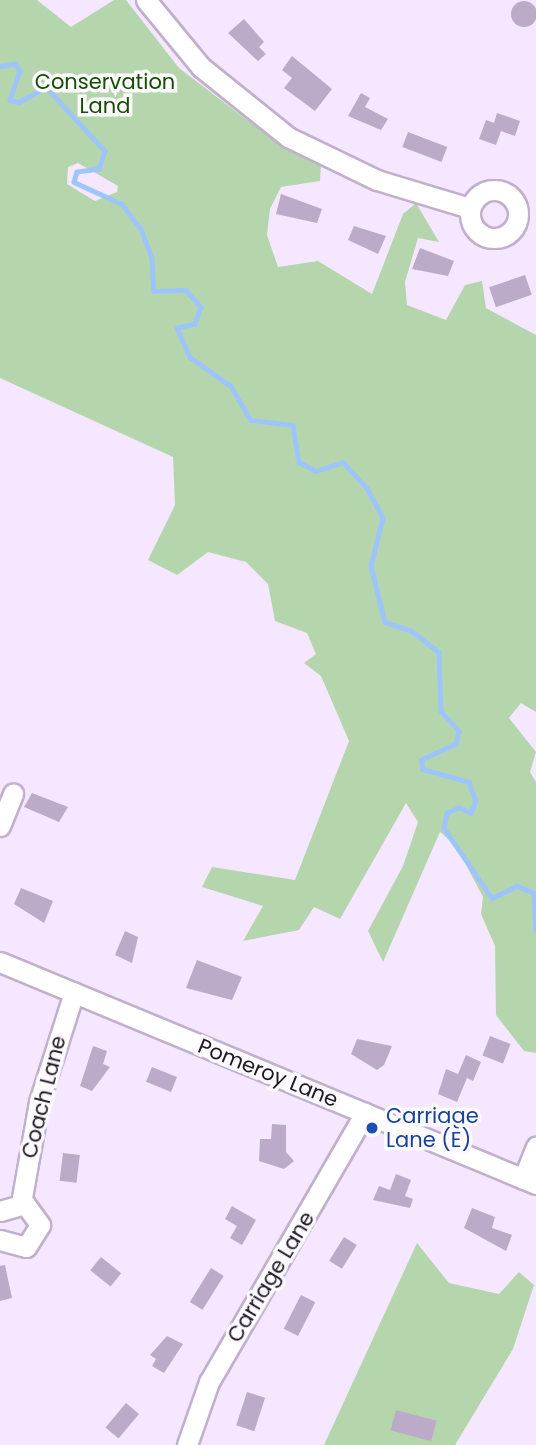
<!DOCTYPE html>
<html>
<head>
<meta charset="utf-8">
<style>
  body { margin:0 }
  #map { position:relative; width:536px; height:1445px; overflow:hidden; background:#f5e7ff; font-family:Poppins,sans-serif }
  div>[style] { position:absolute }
  .green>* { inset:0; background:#b5d6ad }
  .stream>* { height:4.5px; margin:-2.25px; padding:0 2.25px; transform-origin:2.25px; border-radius:2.25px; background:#9ec5fb }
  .building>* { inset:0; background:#bbabc8; transform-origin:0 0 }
  .round { border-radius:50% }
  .roads { filter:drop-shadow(2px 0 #c1b0cc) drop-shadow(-2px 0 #c1b0cc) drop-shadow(0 2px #c1b0cc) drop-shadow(0 -2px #c1b0cc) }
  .minor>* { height:19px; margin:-9.5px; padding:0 9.5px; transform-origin:9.5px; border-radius:9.5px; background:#fff }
  .minor>.ring { margin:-9.5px; padding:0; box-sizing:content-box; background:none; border:19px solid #fff; border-radius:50% }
  .dots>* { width:19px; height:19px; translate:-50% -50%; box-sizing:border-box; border:4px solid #fcf9ff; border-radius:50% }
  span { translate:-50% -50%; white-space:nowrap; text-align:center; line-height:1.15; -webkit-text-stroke:7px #fcf9ff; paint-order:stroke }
  .park-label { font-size:21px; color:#164e01 }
  .street-label { font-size:21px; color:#1e1822 }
  .transit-label { font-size:21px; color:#164399 }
  .left { translate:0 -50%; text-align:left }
</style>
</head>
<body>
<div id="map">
  <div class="green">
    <i style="clip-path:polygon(evenodd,0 0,37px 0,71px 27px,114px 0,126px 0,179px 68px,263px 132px,321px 162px,320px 181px,281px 187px,270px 209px,267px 235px,278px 267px,318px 261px,372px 294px,403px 214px,416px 203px,439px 242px,418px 238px,405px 282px,407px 305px,446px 320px,465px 285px,482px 281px,486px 308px,536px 335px,536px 712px,521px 703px,509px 718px,536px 752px,530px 772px,536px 782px,536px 1053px,524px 1051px,496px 1015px,495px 946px,481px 914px,483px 897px,456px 846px,440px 832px,383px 962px,368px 931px,403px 866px,418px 822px,406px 803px,340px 919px,314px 907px,299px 930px,243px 941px,263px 906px,202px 887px,212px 867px,295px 880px,349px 741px,321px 676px,304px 663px,316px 654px,307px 633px,275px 621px,268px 584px,246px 562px,208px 552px,177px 575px,148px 560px,175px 505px,173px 457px,0 378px,0 0,78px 163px,118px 186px,117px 192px,95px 201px,67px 184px,68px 167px,78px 163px)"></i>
    <i style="clip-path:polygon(417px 1243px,449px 1283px,499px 1294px,519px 1272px,534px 1285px,513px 1349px,455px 1445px,324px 1445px)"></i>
  </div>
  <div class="stream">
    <i style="left:0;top:66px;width:15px;rotate:-8deg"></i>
    <i style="left:15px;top:64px;width:9px;rotate:54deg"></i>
    <i style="left:20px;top:71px;width:31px;rotate:109deg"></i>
    <i style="left:10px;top:100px;width:9px;rotate:13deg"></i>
    <i style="left:19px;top:102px;width:31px;rotate:-29deg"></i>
    <i style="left:46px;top:87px;width:87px;rotate:47.3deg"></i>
    <i style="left:105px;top:151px;width:19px;rotate:108deg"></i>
    <i style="left:99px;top:169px;width:22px;rotate:172deg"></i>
    <i style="left:77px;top:172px;width:10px;rotate:107deg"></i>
    <i style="left:74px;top:182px;width:53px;rotate:24.6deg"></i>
    <i style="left:122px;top:204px;width:31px;rotate:53deg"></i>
    <i style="left:141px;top:229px;width:31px;rotate:69deg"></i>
    <i style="left:152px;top:258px;width:33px;rotate:87deg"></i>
    <i style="left:154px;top:291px;width:32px;rotate:-2deg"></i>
    <i style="left:186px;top:290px;width:23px;rotate:49deg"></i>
    <i style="left:201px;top:307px;width:18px;rotate:109deg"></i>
    <i style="left:195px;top:324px;width:18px;rotate:167deg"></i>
    <i style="left:177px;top:328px;width:32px;rotate:66deg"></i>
    <i style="left:190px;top:357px;width:50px;rotate:35.3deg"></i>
    <i style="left:231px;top:386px;width:39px;rotate:60deg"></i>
    <i style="left:251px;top:420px;width:42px;rotate:6.8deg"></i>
    <i style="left:293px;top:425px;width:37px;rotate:81deg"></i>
    <i style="left:299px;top:462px;width:19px;rotate:28deg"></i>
    <i style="left:316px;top:471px;width:28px;rotate:-18deg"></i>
    <i style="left:343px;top:462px;width:35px;rotate:47deg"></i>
    <i style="left:367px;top:488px;width:34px;rotate:62deg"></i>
    <i style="left:383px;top:518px;width:49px;rotate:104deg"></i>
    <i style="left:371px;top:566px;width:58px;rotate:76deg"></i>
    <i style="left:385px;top:622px;width:28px;rotate:18deg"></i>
    <i style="left:412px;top:631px;width:34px;rotate:38deg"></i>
    <i style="left:439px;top:652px;width:59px;rotate:88.1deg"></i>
    <i style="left:441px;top:711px;width:27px;rotate:48deg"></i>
    <i style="left:459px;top:731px;width:13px;rotate:103deg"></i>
    <i style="left:456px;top:744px;width:38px;rotate:155deg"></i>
    <i style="left:422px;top:760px;width:9px;rotate:84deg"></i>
    <i style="left:423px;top:769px;width:48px;rotate:15.8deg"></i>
    <i style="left:469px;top:782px;width:20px;rotate:70deg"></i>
    <i style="left:476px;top:801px;width:13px;rotate:113deg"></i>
    <i style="left:471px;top:813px;width:13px;rotate:-157deg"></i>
    <i style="left:459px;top:808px;width:13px;rotate:157deg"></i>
    <i style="left:447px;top:813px;width:15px;rotate:101deg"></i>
    <i style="left:444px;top:828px;width:85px;rotate:55.6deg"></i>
    <i style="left:492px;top:898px;width:28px;rotate:-26deg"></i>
    <i style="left:517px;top:886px;width:18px;rotate:22deg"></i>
    <i style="left:534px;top:893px;width:37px;rotate:87deg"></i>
  </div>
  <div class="building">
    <i class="round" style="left:511px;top:1px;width:26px;height:26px"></i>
    <i style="clip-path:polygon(244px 19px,264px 42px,259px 47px,266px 54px,258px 61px,228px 33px)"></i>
    <i style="clip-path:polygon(292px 56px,332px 89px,315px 111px,284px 88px,292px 78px,282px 70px)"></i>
    <i style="clip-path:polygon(361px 93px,370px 98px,365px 107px,388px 119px,381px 130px,348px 116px)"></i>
    <i style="clip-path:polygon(497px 113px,520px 121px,515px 136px,501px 131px,496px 145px,479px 139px,486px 120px,494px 123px)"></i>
    <i style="left:408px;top:132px;width:42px;height:16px;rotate:21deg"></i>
    <i style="clip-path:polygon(281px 194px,322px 209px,317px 223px,276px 214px)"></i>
    <i style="clip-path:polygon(354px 226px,386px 236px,378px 254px,348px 240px)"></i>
    <i style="clip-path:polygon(420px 248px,454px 261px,448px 276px,412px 269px)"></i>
    <i style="left:525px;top:275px;width:21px;height:38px;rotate:71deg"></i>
    <i style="clip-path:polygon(32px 793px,68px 807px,59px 822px,24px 807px)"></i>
    <i style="clip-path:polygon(21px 888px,53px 901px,44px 923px,14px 904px)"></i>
    <i style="clip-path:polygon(125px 931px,138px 937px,132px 963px,115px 955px)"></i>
    <i style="clip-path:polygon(197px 960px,242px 977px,232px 1000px,186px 988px)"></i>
    <i style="left:490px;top:1036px;width:22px;height:21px;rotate:21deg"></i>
    <i style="clip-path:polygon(357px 1039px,392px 1046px,384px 1065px,377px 1070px,351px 1054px)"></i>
    <i style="clip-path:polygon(93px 1046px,107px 1051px,103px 1064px,110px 1067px,92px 1091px,80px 1086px)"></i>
    <i style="clip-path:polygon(466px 1055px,481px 1062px,473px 1081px,467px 1078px,457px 1102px,438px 1094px,446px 1069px,458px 1074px)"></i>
    <i style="left:152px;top:1067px;width:27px;height:16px;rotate:22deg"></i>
    <i style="clip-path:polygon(272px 1124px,286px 1125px,286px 1152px,294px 1161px,284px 1169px,259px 1161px,260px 1139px,271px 1139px)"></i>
    <i style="left:63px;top:1153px;width:17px;height:28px;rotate:7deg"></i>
    <i style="clip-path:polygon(396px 1174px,411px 1180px,405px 1196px,413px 1199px,410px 1208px,373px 1200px,379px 1186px,390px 1190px)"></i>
    <i style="clip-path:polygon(232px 1206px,256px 1220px,242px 1245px,230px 1238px,237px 1226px,225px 1219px)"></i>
    <i style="clip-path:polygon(472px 1208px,495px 1217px,492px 1228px,512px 1235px,506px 1251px,464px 1228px)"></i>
    <i style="left:344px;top:1237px;width:15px;height:28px;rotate:32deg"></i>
    <i style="left:101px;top:1257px;width:26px;height:17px;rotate:39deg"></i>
    <i style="clip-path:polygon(5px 1265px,12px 1298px,0 1301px,0 1266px)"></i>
    <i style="left:211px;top:1268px;width:15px;height:40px;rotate:32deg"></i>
    <i style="left:301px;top:1295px;width:16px;height:38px;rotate:27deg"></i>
    <i style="clip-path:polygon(167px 1336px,183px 1344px,164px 1373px,152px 1366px,156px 1359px,150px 1355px)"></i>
    <i style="left:247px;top:1392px;width:19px;height:35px;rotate:18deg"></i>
    <i style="left:126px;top:1403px;width:17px;height:32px;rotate:40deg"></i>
    <i style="left:396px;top:1410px;width:42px;height:21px;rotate:15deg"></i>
  </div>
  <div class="roads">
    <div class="minor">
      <i style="left:146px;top:0;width:87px;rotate:50.6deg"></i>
      <i style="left:201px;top:67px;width:112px;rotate:38.8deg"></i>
      <i style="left:288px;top:137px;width:99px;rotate:25.8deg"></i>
      <i style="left:377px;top:180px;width:97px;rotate:16.8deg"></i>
      <i class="ring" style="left:470px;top:190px;width:29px;height:29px"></i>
      <i style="left:0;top:826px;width:35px;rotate:-68deg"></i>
      <i style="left:0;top:962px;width:580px;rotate:22.5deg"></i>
      <i style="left:523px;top:1179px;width:35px;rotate:-68deg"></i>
      <i style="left:21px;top:1203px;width:103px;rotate:-79.9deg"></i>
      <i style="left:39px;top:1102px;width:115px;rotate:-72.3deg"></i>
      <i style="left:0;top:1211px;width:26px;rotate:-16deg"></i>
      <i style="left:25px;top:1204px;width:26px;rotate:54deg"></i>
      <i style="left:40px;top:1225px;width:26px;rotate:122deg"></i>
      <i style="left:26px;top:1247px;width:27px;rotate:-165deg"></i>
      <i style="left:187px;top:1445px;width:67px;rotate:-70.8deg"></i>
      <i style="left:209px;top:1382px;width:311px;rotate:-59.9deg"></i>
    </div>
  </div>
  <div class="dots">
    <i style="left:372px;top:1128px;background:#1a4fb4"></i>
  </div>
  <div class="park-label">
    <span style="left:105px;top:94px">Conservation<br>Land</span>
  </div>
  <div class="street-label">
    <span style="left:268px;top:1073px;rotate:22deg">Pomeroy Lane</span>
    <span style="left:44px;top:1097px;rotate:-76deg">Coach Lane</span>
    <span style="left:271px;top:1277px;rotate:-59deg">Carriage Lane</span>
  </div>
  <div class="transit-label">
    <span class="left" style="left:386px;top:1128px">Carriage<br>Lane (E)</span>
  </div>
</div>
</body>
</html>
